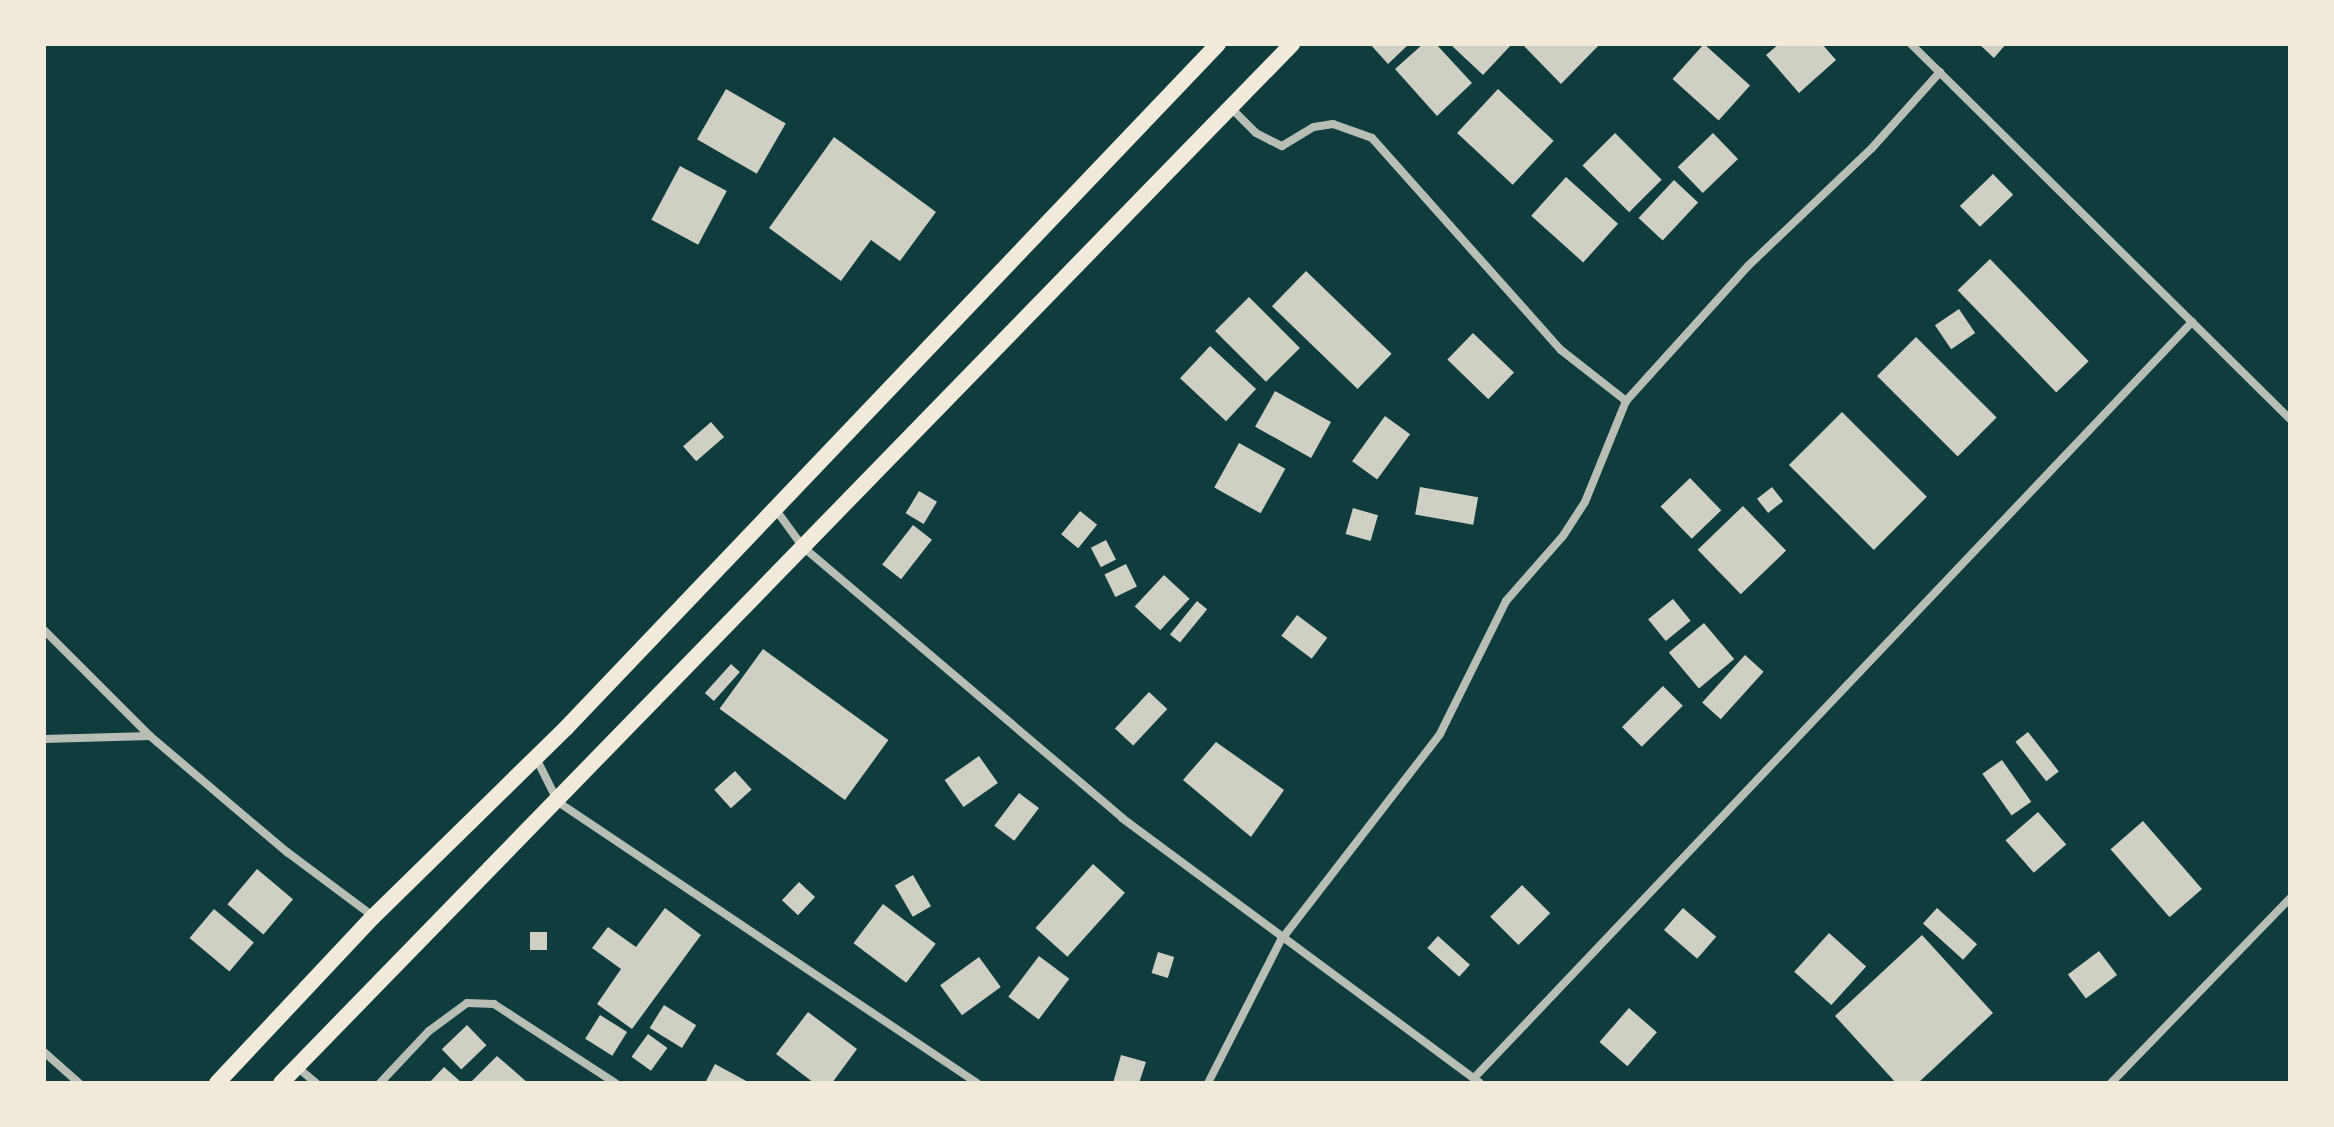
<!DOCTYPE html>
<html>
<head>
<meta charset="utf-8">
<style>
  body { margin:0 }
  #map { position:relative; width:2334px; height:1127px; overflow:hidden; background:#0f3d3e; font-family:Commissioner,sans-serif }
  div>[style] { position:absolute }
  .building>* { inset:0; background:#cfcfc3; transform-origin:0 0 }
  .minor>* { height:8px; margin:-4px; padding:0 4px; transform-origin:4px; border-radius:4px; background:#b8beb3 }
  .secondary>* { height:16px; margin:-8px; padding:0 8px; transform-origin:8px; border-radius:8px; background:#f1e9da }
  span { translate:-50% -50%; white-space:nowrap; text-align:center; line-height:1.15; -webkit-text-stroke:7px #f1e9da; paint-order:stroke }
  .frame { position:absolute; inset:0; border:46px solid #f1e9da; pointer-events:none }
</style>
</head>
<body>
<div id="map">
  <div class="building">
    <i style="clip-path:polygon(1370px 44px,1409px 44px,1388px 64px)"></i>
    <i style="clip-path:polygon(1423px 44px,1436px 44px,1472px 83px,1437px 116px,1395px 69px)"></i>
    <i style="clip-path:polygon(1450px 44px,1512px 44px,1483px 75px)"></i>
    <i style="clip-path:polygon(1522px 44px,1600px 44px,1561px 84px)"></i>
    <i style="left:1704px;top:44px;width:62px;height:47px;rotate:42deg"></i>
    <i style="clip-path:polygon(1779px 44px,1822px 44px,1836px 60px,1799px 93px,1766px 55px)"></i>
    <i style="clip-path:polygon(1979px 44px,2006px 44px,1994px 58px)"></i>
    <i style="left:726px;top:89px;width:69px;height:58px;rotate:30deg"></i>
    <i style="left:1498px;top:89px;width:76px;height:60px;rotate:43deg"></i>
    <i style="left:1615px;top:133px;width:66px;height:46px;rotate:45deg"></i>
    <i style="left:1713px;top:133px;width:36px;height:49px;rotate:46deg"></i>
    <i style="clip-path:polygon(834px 137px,936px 212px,900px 261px,871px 240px,841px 281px,769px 228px)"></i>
    <i style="left:680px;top:166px;width:53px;height:61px;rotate:28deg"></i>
    <i style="left:1993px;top:174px;width:29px;height:46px;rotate:46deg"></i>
    <i style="left:1566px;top:177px;width:70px;height:52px;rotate:42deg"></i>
    <i style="left:1674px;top:180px;width:33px;height:52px;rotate:43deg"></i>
    <i style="left:1990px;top:259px;width:142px;height:45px;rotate:46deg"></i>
    <i style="left:1306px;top:271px;width:119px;height:49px;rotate:44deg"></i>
    <i style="left:1249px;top:297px;width:72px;height:48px;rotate:45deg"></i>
    <i style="left:1959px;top:309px;width:29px;height:29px;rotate:56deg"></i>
    <i style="left:1473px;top:333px;width:57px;height:37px;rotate:44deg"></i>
    <i style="left:1916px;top:337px;width:114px;height:55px;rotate:45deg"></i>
    <i style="left:1210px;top:346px;width:63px;height:44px;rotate:43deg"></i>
    <i style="left:1275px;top:391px;width:64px;height:41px;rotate:29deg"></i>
    <i style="left:1842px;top:412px;width:120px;height:75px;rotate:45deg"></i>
    <i style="left:1385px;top:416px;width:31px;height:56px;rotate:36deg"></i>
    <i style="left:711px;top:422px;width:20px;height:37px;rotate:49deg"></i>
    <i style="left:1239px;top:443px;width:53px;height:51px;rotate:29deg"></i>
    <i style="left:1690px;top:478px;width:45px;height:41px;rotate:46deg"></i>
    <i style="left:1420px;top:487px;width:59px;height:28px;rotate:10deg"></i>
    <i style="left:1772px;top:487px;width:18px;height:19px;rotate:52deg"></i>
    <i style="left:919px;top:491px;width:21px;height:26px;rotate:31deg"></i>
    <i style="left:1743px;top:506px;width:62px;height:63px;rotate:46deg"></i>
    <i style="left:1353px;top:508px;width:26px;height:27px;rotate:16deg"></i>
    <i style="left:1080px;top:511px;width:22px;height:30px;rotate:39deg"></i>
    <i style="left:913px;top:525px;width:24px;height:50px;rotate:38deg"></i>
    <i style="left:1106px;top:540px;width:22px;height:17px;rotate:63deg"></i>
    <i style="left:1126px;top:564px;width:25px;height:24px;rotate:64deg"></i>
    <i style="left:1164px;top:575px;width:35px;height:43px;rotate:43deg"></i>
    <i style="left:1673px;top:599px;width:28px;height:32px;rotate:51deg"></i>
    <i style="left:1197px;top:601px;width:13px;height:43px;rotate:39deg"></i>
    <i style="left:1297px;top:615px;width:38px;height:26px;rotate:37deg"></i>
    <i style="left:1704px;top:623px;width:47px;height:46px;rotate:50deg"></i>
    <i style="left:763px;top:649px;width:155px;height:74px;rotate:36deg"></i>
    <i style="left:1745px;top:655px;width:25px;height:64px;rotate:42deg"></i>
    <i style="left:731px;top:664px;width:12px;height:39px;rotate:42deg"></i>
    <i style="left:1663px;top:686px;width:28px;height:58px;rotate:45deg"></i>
    <i style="left:1149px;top:692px;width:25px;height:50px;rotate:43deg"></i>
    <i style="left:2028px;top:732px;width:50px;height:16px;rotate:52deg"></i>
    <i style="clip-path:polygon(1216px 742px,1284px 790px,1251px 837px,1183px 780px)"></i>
    <i style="left:979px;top:756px;width:33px;height:42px;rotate:55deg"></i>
    <i style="left:2002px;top:760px;width:51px;height:24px;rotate:55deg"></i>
    <i style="left:735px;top:771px;width:25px;height:28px;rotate:48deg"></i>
    <i style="left:1019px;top:793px;width:25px;height:41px;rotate:37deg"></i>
    <i style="left:2038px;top:812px;width:43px;height:43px;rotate:49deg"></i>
    <i style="left:2143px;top:821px;width:90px;height:43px;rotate:49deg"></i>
    <i style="left:1093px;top:864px;width:43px;height:86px;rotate:42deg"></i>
    <i style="left:257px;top:869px;width:47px;height:46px;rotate:40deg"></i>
    <i style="left:913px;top:875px;width:36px;height:21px;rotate:60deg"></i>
    <i style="left:799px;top:882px;width:22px;height:25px;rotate:43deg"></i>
    <i style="left:1522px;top:885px;width:40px;height:45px;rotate:45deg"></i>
    <i style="left:883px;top:904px;width:66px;height:49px;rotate:37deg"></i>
    <i style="clip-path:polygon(665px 908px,701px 935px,632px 1029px,597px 1004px,621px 969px,592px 948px,608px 927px,636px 947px)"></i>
    <i style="left:1683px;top:908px;width:44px;height:29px;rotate:41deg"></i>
    <i style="left:1937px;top:908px;width:54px;height:21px;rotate:42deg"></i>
    <i style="left:214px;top:909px;width:52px;height:38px;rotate:40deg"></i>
    <i style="left:530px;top:932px;width:17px;height:18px"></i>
    <i style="left:1829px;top:933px;width:50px;height:52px;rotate:42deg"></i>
    <i style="clip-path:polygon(1922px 935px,1993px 1013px,1918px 1083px,1896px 1083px,1835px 1016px)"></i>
    <i style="left:1438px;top:936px;width:43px;height:16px;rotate:42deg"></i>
    <i style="left:2099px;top:951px;width:30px;height:39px;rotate:53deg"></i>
    <i style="left:1158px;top:952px;width:17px;height:22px;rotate:17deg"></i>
    <i style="left:1039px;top:956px;width:38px;height:51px;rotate:37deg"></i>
    <i style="left:979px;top:957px;width:37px;height:48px;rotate:54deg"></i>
    <i style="left:664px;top:1005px;width:38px;height:27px;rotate:32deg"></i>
    <i style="left:1629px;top:1008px;width:37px;height:45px;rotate:41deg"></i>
    <i style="clip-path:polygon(808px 1012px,857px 1049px,832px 1083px,814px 1083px,776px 1054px)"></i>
    <i style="left:600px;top:1015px;width:32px;height:28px;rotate:32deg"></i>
    <i style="left:467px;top:1025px;width:28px;height:35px;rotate:46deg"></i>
    <i style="left:648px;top:1034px;width:24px;height:28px;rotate:36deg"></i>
    <i style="clip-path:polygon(1121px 1055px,1146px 1062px,1139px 1083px,1113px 1083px)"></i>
    <i style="clip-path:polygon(497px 1056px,528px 1083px,470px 1083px)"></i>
    <i style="clip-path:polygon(715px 1064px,750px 1083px,705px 1083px)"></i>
    <i style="clip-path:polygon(444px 1067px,462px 1083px,429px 1083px)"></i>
  </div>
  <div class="minor">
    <i style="left:1911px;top:44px;width:533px;rotate:44.7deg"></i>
    <i style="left:1231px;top:108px;width:35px;rotate:45deg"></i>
    <i style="left:1256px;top:133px;width:29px;rotate:27deg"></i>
    <i style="left:1282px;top:146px;width:37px;rotate:-31deg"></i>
    <i style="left:1314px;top:127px;width:19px;rotate:-9deg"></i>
    <i style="left:1333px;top:124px;width:41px;rotate:19.7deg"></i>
    <i style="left:1372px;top:138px;width:284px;rotate:48.3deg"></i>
    <i style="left:1561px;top:350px;width:83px;rotate:38.1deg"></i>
    <i style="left:1626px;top:401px;width:182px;rotate:-47.9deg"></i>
    <i style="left:1748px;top:266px;width:171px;rotate:-43.6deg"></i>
    <i style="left:1872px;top:148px;width:102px;rotate:-48.2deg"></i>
    <i style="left:773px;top:506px;width:51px;rotate:53.8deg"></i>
    <i style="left:803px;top:547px;width:419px;rotate:40.3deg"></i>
    <i style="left:1122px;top:818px;width:445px;rotate:36.5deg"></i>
    <i style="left:44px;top:630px;width:150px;rotate:45deg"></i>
    <i style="left:150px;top:736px;width:180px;rotate:40.3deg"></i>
    <i style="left:287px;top:852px;width:107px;rotate:36.7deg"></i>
    <i style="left:44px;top:739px;width:106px;rotate:-1.6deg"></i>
    <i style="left:536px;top:758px;width:49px;rotate:63.4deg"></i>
    <i style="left:558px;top:802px;width:505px;rotate:33.85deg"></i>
    <i style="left:44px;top:1052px;width:47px;rotate:41.5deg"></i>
    <i style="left:297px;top:1067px;width:25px;rotate:40deg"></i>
    <i style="left:1474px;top:1078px;width:1043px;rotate:-46.48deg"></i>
    <i style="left:380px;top:1083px;width:71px;rotate:-46.7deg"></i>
    <i style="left:429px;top:1031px;width:47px;rotate:-36.4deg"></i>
    <i style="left:467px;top:1003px;width:27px;rotate:2deg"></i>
    <i style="left:494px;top:1004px;width:145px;rotate:33.1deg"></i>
    <i style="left:1208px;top:1083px;width:161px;rotate:-63deg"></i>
    <i style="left:1281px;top:940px;width:260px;rotate:-52.3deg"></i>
    <i style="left:1440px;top:734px;width:148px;rotate:-63.6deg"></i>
    <i style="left:1506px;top:601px;width:86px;rotate:-48.8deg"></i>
    <i style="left:1563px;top:536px;width:40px;rotate:-57.1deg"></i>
    <i style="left:1585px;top:502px;width:109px;rotate:-67.9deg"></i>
    <i style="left:2111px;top:1083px;width:257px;rotate:-45.9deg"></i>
  </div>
  <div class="secondary">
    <i style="left:217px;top:1083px;width:228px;rotate:-46.8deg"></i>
    <i style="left:373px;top:917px;width:270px;rotate:-44.4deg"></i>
    <i style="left:566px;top:728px;width:945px;rotate:-46.37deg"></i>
    <i style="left:281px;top:1083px;width:1450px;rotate:-45.78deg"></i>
  </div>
  <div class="frame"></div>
</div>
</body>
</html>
